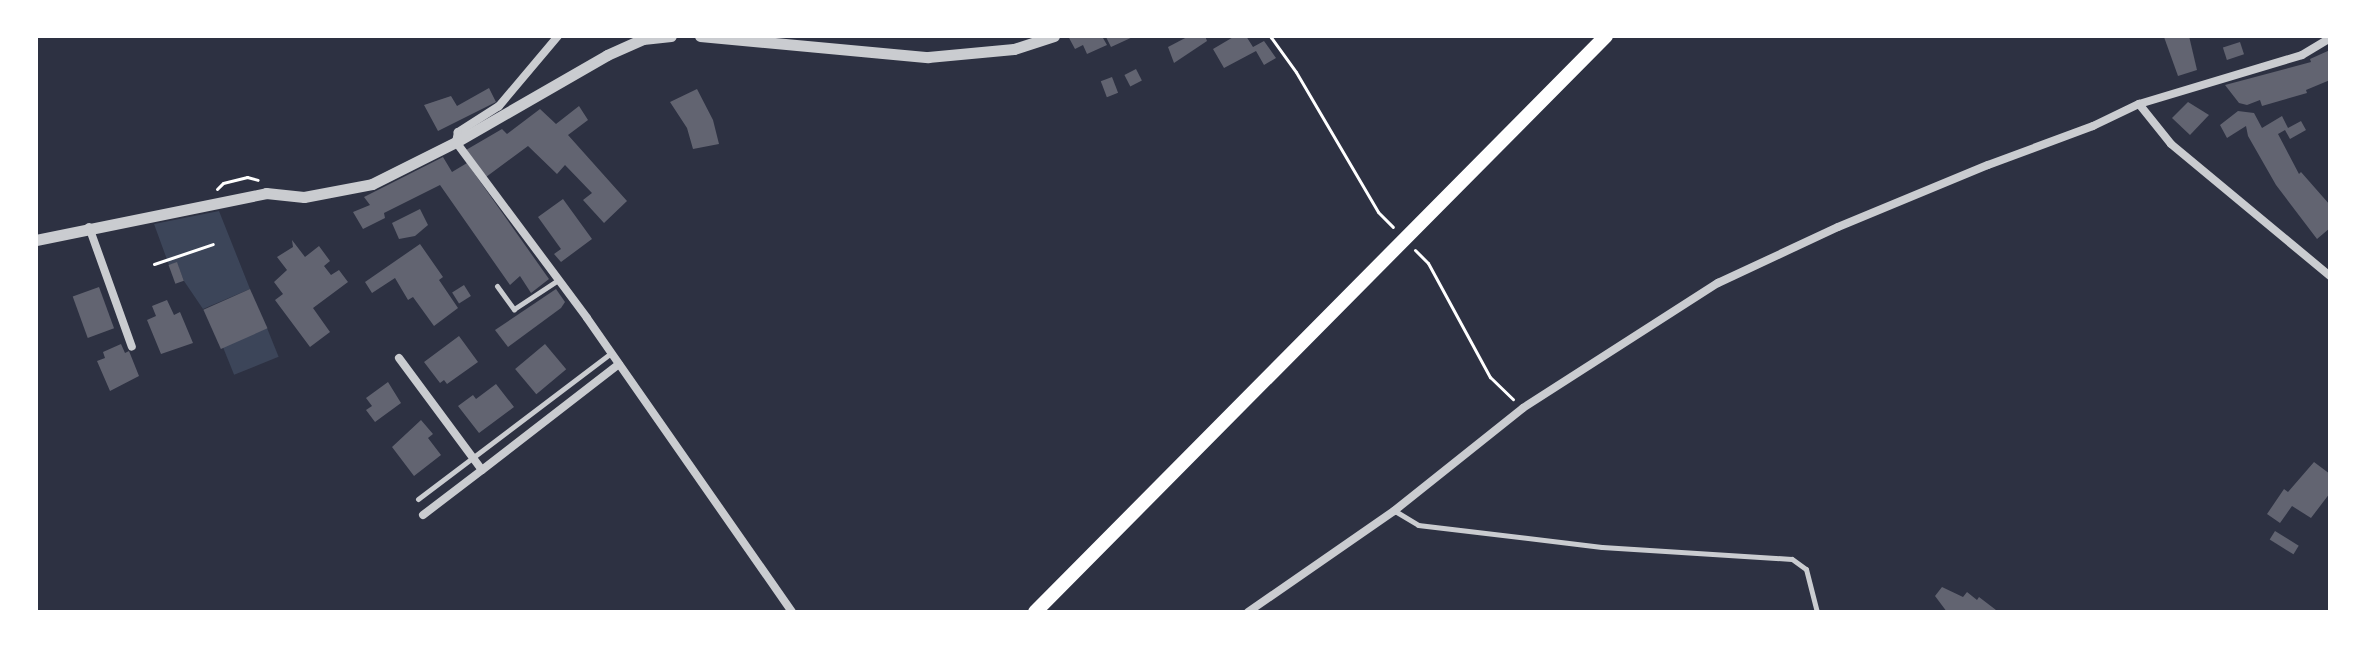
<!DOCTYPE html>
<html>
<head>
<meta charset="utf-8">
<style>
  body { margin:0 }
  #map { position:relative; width:2366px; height:648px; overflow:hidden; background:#2d3142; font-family:"Times New Roman",serif }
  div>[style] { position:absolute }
  .green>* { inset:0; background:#3c4559; transform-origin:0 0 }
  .building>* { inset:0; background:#626471; transform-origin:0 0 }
  .path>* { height:3px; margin:-1.5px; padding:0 1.5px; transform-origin:1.5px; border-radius:1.5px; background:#fff }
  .service>* { height:5px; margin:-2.5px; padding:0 2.5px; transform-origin:2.5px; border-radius:2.5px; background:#caccd0 }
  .minor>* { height:8px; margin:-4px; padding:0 4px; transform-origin:4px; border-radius:4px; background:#caccd0 }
  .tertiary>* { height:11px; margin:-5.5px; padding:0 5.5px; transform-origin:5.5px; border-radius:5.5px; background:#caccd0 }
  .primary>* { height:14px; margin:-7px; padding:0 7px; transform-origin:7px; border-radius:7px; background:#fff }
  span { translate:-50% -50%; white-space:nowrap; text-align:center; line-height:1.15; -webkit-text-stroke:8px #fff; paint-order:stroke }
  .frame { position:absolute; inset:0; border:38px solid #fff; pointer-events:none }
</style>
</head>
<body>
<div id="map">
  <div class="green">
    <i style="clip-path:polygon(219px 211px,250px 289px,203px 309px,184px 281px,177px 263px,169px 265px,154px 224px)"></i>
    <i style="left:267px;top:328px;width:31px;height:48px;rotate:68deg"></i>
  </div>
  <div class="building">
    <i style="clip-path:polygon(1068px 36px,1135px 36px,1111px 47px,1106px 37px,1103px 38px,1107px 45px,1087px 54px,1083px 45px,1075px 49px)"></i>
    <i style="clip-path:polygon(1189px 36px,1205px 36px,1207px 41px,1174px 63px,1168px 47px)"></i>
    <i style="clip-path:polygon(1235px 36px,1246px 36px,1253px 47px,1264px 41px,1276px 58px,1264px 65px,1256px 51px,1224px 68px,1213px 49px)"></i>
    <i style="clip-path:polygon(2189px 36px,2197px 70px,2178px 76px,2164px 37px)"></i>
    <i style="left:2240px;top:42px;width:13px;height:18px;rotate:72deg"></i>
    <i style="clip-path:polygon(2330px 50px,2330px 80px,2306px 90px,2307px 93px,2262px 106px,2260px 100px,2247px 105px,2239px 103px,2225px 85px,2311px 62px,2310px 59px)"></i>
    <i style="left:1136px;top:69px;width:13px;height:13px;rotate:63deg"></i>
    <i style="left:1112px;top:77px;width:17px;height:12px;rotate:69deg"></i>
    <i style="clip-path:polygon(489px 88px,496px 102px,438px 131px,424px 105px,451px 96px,457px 106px)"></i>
    <i style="clip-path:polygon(697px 89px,713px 120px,719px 144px,693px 149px,687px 128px,670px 102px)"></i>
    <i style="clip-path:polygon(2188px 102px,2209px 115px,2190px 135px,2172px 118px)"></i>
    <i style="clip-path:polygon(579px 106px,588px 120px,568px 135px,627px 201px,604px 223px,583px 200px,592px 193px,565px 165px,557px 174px,528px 146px,486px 177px,466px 150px,502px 129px,507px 134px,540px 109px,556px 124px)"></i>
    <i style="clip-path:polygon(2238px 111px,2254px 113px,2262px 128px,2282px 116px,2288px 128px,2301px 121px,2306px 130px,2290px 139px,2285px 130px,2278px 134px,2299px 174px,2301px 172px,2330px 205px,2330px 228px,2317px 239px,2276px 185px,2248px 136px,2246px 126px,2227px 138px,2220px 125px)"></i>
    <i style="clip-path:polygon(443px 157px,452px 172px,467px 163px,549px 279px,531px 293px,520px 276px,510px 285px,440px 185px,384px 213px,385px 218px,363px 229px,353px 212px,370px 205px,364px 197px)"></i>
    <i style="clip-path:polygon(563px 199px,592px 239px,561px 262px,554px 254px,561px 249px,538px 217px)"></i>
    <i style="clip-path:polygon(420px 209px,428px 225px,415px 236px,399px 239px,392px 223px)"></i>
    <i style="clip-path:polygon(292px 240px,305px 257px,319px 246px,330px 261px,324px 266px,331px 275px,339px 270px,348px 282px,313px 308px,330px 332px,310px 347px,275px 300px,283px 294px,274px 282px,287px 270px,277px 257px,293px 247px)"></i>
    <i style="clip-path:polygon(420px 244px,443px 277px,439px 280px,458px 308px,434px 326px,413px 297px,408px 300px,395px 278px,372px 293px,365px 282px)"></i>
    <i style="left:177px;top:262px;width:20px;height:9px;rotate:70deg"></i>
    <i style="left:464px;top:285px;width:13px;height:14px;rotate:58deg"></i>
    <i style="left:99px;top:287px;width:44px;height:28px;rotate:70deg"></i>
    <i style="left:250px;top:289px;width:43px;height:51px;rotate:66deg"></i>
    <i style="clip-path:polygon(556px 289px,565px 302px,561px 308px,508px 347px,495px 330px)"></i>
    <i style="clip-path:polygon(167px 300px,174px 315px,180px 312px,193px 343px,161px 354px,147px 320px,156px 316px,152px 306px)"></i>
    <i style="clip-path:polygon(459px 336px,478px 362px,447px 384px,444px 380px,440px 383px,424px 362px)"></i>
    <i style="clip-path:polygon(121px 344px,125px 353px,129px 351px,139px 376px,110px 391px,97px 361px,105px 358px,103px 352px)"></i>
    <i style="left:545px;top:344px;width:33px;height:39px;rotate:50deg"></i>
    <i style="clip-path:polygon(388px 382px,401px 403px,375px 422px,366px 410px,372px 406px,366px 398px)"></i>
    <i style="clip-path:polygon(496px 384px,514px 407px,479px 433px,458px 406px,473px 395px,476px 399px)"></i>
    <i style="clip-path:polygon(421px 420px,433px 434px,428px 438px,441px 455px,414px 476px,392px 447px)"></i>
    <i style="clip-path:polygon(2314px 462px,2330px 474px,2330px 493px,2311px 518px,2292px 506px,2280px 523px,2267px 514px,2284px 489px,2288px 492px)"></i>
    <i style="left:2275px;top:531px;width:28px;height:10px;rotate:32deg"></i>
    <i style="clip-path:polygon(1942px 587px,1963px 597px,1967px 592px,1977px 600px,1979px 597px,1996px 610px,1947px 612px,1935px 596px)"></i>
  </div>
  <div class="path">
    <i style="left:1270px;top:36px;width:44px;rotate:54.2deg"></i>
    <i style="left:1296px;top:72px;width:162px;rotate:59.6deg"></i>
    <i style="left:1378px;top:212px;width:21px;rotate:45deg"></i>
    <i style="left:217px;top:189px;width:8px;rotate:-45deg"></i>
    <i style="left:223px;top:183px;width:25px;rotate:-14deg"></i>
    <i style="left:247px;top:177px;width:11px;rotate:15deg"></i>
    <i style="left:1415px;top:250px;width:18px;rotate:45deg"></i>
    <i style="left:1428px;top:263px;width:130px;rotate:61.5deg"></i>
    <i style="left:1490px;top:377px;width:32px;rotate:44deg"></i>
    <i style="left:154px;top:264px;width:62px;rotate:-18.7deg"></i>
  </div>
  <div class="service">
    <i style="left:497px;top:286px;width:29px;rotate:54deg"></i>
    <i style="left:514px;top:309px;width:53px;rotate:-33.4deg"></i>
    <i style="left:418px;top:499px;width:242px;rotate:-37.1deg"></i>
    <i style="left:1395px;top:511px;width:27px;rotate:31deg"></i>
    <i style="left:1418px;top:525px;width:185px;rotate:6.8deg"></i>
    <i style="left:1602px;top:547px;width:190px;rotate:3.6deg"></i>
    <i style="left:1792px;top:559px;width:17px;rotate:36deg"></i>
    <i style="left:1806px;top:569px;width:44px;rotate:75.7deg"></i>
  </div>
  <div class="minor">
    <i style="left:558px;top:36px;width:92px;rotate:130.1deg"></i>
    <i style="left:499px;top:106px;width:49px;rotate:147.6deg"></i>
    <i style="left:458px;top:132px;width:10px;rotate:101deg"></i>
    <i style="left:456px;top:142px;width:219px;rotate:53.3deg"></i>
    <i style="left:587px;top:318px;width:358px;rotate:55.1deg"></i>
    <i style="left:2139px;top:104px;width:51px;rotate:51.3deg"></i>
    <i style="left:2171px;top:144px;width:207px;rotate:39.7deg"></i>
    <i style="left:89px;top:227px;width:127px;rotate:70.3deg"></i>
    <i style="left:399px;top:358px;width:139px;rotate:53.5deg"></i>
    <i style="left:482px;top:470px;width:173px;rotate:-37.7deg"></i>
    <i style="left:423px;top:515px;width:74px;rotate:-37.3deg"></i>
    <i style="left:1248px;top:612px;width:178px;rotate:-34.7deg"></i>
    <i style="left:1394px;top:511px;width:165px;rotate:-38.6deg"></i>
    <i style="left:1523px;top:408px;width:232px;rotate:-32.7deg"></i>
    <i style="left:1718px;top:283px;width:132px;rotate:-25deg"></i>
    <i style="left:1838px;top:227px;width:162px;rotate:-22.5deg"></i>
    <i style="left:1988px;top:165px;width:112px;rotate:-20.4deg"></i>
    <i style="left:2093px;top:126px;width:51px;rotate:-25.6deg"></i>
    <i style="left:2139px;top:104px;width:170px;rotate:-16.7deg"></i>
    <i style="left:2302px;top:55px;width:33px;rotate:-31deg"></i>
  </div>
  <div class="tertiary">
    <i style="left:700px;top:36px;width:229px;rotate:5.3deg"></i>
    <i style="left:928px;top:57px;width:86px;rotate:-5.3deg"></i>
    <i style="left:1014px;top:49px;width:42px;rotate:-18deg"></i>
    <i style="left:36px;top:240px;width:235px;rotate:-11.5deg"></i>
    <i style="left:266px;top:193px;width:38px;rotate:6deg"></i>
    <i style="left:304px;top:197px;width:69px;rotate:-10.8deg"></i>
    <i style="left:372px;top:184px;width:94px;rotate:-26.6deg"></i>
    <i style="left:456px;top:142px;width:174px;rotate:-29.9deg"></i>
    <i style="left:607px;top:55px;width:39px;rotate:-24deg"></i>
    <i style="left:643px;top:39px;width:28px;rotate:-6deg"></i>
  </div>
  <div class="primary">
    <i style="left:1035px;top:612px;width:811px;rotate:-45.25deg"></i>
  </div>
  <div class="frame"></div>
</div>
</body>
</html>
